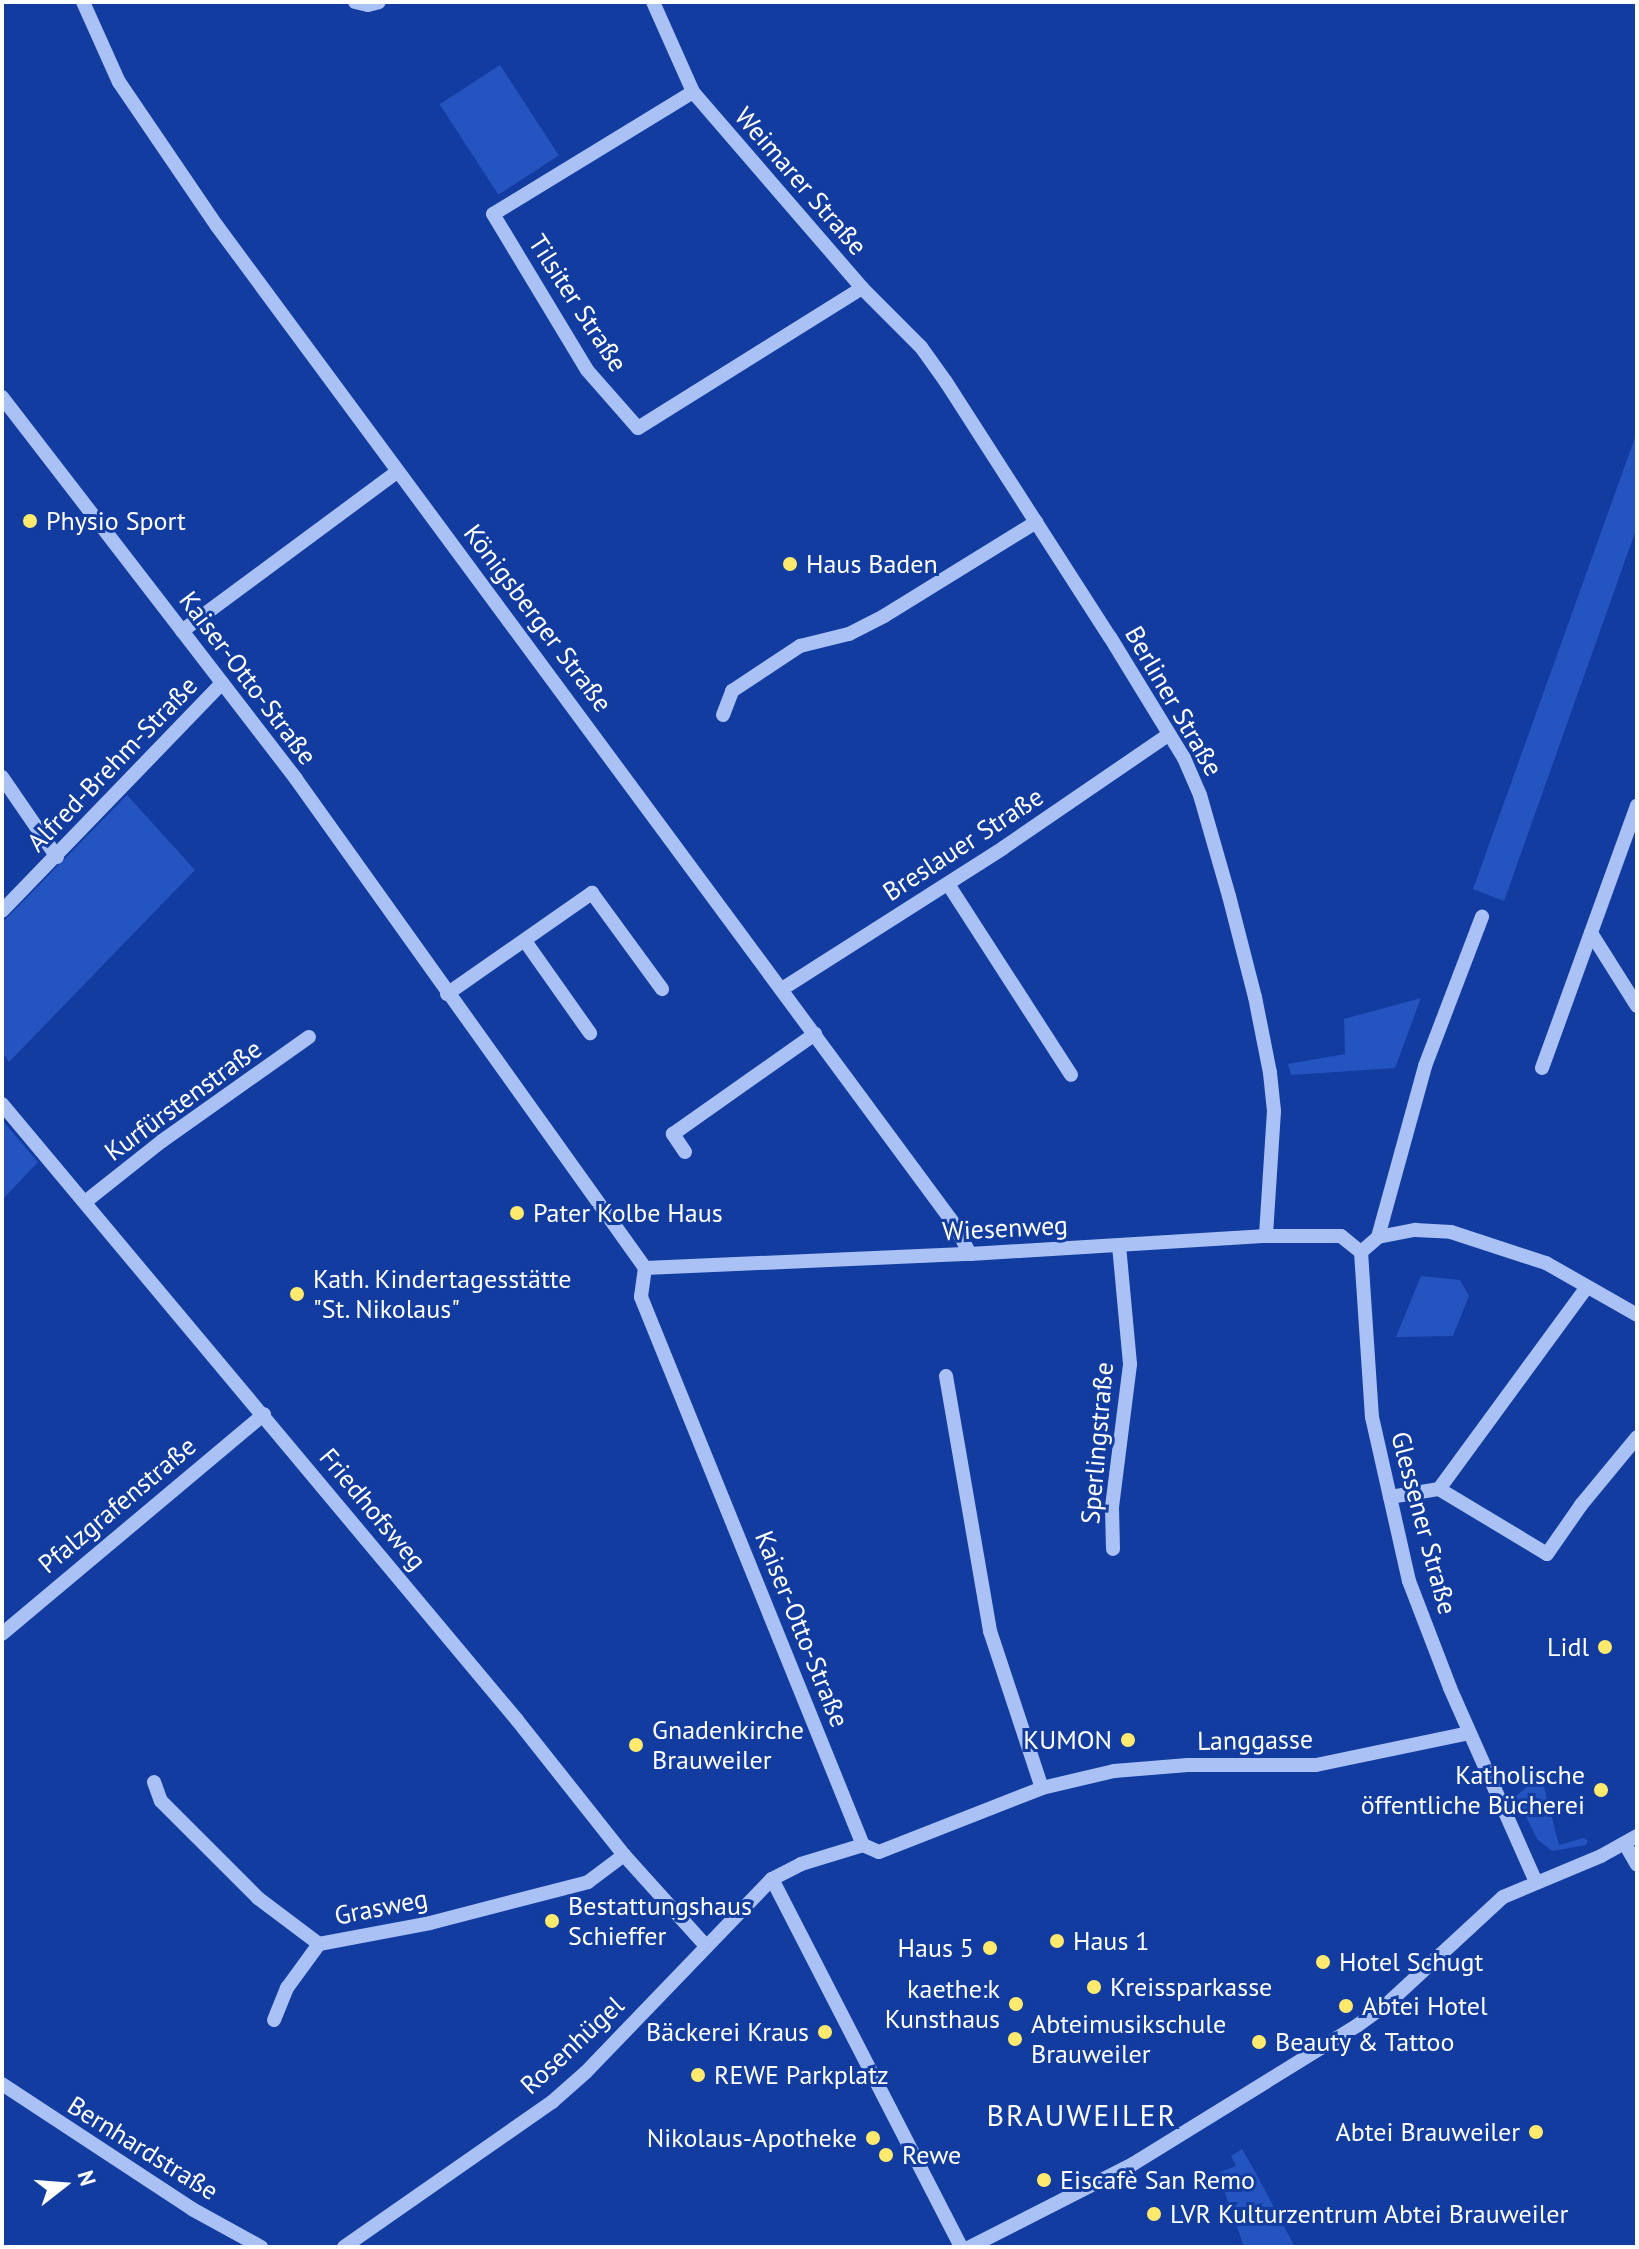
<!DOCTYPE html>
<html>
<head>
<meta charset="utf-8">
<style>
  body { margin:0 }
  #map { position:relative; width:1639px; height:2249px; overflow:hidden; background:#123ca0; font-family:"PT Sans",sans-serif }
  div>[style] { position:absolute }
  .green>* { inset:0; background:#2454bf; transform-origin:0 0 }
  .minor>* { height:14px; margin:-7px; padding:0 7px; transform-origin:7px; border-radius:7px; background:#aac1f5 }
  .dots>* { width:22px; height:22px; translate:-50% -50%; box-sizing:border-box; border:4px solid #123ca0; border-radius:50% }
  span { translate:-50% -50%; white-space:nowrap; text-align:center; line-height:1.15; -webkit-text-stroke:6px #123ca0; paint-order:stroke }
  .street-label { font-size:26px; color:#fff }
  .poi-label { font-size:26px; color:#fff }
  .left { translate:0 -50%; text-align:left }
  .right { translate:-100% -50%; text-align:right }
  .quarter-label { font-size:30px; color:#fff; letter-spacing:2px }
  .frame { position:absolute; inset:0; border:4px solid #fff; pointer-events:none }
  .north { position:absolute; left:24px; top:2145px; width:80px; height:80px; -webkit-text-stroke:6px #123ca0; paint-order:stroke; rotate:73deg; font-size:22px; font-weight:700; line-height:32px; text-align:center; color:#fff }
  .north::after { content:''; display:block; margin:auto; width:28px; height:36px; background:#fff; clip-path:polygon(50% 0,100% 100%,50% 72%,0 100%) }
</style>
</head>
<body>
<div id="map">
  <div class="green">
    <i style="left:500px;top:65px;width:108px;height:72px;rotate:57deg"></i>
    <i style="clip-path:polygon(1637px 432px,1637px 527px,1504px 901px,1473px 889px)"></i>
    <i style="clip-path:polygon(127px 795px,195px 870px,9px 1062px,2px 1052px,2px 923px)"></i>
    <i style="clip-path:polygon(1421px 998px,1395px 1068px,1291px 1075px,1288px 1064px,1345px 1054px,1344px 1019px)"></i>
    <i style="clip-path:polygon(2px 1120px,38px 1162px,2px 1200px)"></i>
    <i style="clip-path:polygon(1421px 1276px,1460px 1280px,1469px 1296px,1453px 1336px,1396px 1337px)"></i>
    <i style="clip-path:polygon(1541px 1775px,1559px 1845px,1584px 1838px,1588px 1841px,1586px 1845px,1552px 1851px,1537px 1839px,1516px 1796px)"></i>
    <i style="clip-path:polygon(1242px 2149px,1258px 2177px,1295px 2247px,1244px 2247px,1218px 2173px,1236px 2166px,1231px 2156px)"></i>
  </div>
  <div class="minor">
    <i style="left:83px;top:2px;width:88px;rotate:65.8deg"></i>
    <i style="left:119px;top:82px;width:174px;rotate:55.8deg"></i>
    <i style="left:217px;top:226px;width:1241px;rotate:53.55deg"></i>
    <i style="left:954px;top:1224px;width:34px;rotate:62deg"></i>
    <i style="left:355px;top:2px;width:13px;rotate:13deg"></i>
    <i style="left:368px;top:5px;width:11px;rotate:-15deg"></i>
    <i style="left:653px;top:2px;width:98px;rotate:66deg"></i>
    <i style="left:693px;top:92px;width:259px;rotate:49.2deg"></i>
    <i style="left:862px;top:288px;width:83px;rotate:45deg"></i>
    <i style="left:921px;top:347px;width:43px;rotate:54.5deg"></i>
    <i style="left:946px;top:382px;width:303px;rotate:57.3deg"></i>
    <i style="left:1110px;top:637px;width:142px;rotate:58.6deg"></i>
    <i style="left:1184px;top:758px;width:40px;rotate:66.6deg"></i>
    <i style="left:1200px;top:795px;width:105px;rotate:74deg"></i>
    <i style="left:1229px;top:896px;width:104px;rotate:75.6deg"></i>
    <i style="left:1255px;top:997px;width:77px;rotate:78.8deg"></i>
    <i style="left:1270px;top:1073px;width:38px;rotate:84deg"></i>
    <i style="left:1274px;top:1111px;width:125px;rotate:93.7deg"></i>
    <i style="left:693px;top:92px;width:234px;rotate:148.6deg"></i>
    <i style="left:493px;top:214px;width:182px;rotate:58.9deg"></i>
    <i style="left:587px;top:370px;width:77px;rotate:48.7deg"></i>
    <i style="left:638px;top:428px;width:264px;rotate:-32deg"></i>
    <i style="left:2px;top:397px;width:482px;rotate:52.4deg"></i>
    <i style="left:296px;top:779px;width:601px;rotate:54.48deg"></i>
    <i style="left:645px;top:1268px;width:29px;rotate:98deg"></i>
    <i style="left:641px;top:1297px;width:591px;rotate:67.95deg"></i>
    <i style="left:182px;top:631px;width:267px;rotate:-36.5deg"></i>
    <i style="left:723px;top:715px;width:26px;rotate:-69deg"></i>
    <i style="left:732px;top:691px;width:82px;rotate:-33.5deg"></i>
    <i style="left:800px;top:646px;width:50px;rotate:-13.8deg"></i>
    <i style="left:849px;top:634px;width:39px;rotate:-27deg"></i>
    <i style="left:884px;top:616px;width:179px;rotate:-31.7deg"></i>
    <i style="left:2px;top:777px;width:97px;rotate:55.5deg"></i>
    <i style="left:948px;top:884px;width:227px;rotate:57.2deg"></i>
    <i style="left:2px;top:911px;width:317px;rotate:-46deg"></i>
    <i style="left:1591px;top:933px;width:86px;rotate:57.8deg"></i>
    <i style="left:525px;top:941px;width:113px;rotate:54.8deg"></i>
    <i style="left:782px;top:989px;width:262px;rotate:-32.5deg"></i>
    <i style="left:1003px;top:848px;width:200px;rotate:-34.4deg"></i>
    <i style="left:447px;top:994px;width:177px;rotate:-34.9deg"></i>
    <i style="left:592px;top:893px;width:119px;rotate:53.9deg"></i>
    <i style="left:1542px;top:1068px;width:279px;rotate:-70.1deg"></i>
    <i style="left:2px;top:1104px;width:803px;rotate:50.1deg"></i>
    <i style="left:517px;top:1720px;width:172px;rotate:51.6deg"></i>
    <i style="left:624px;top:1855px;width:121px;rotate:48deg"></i>
    <i style="left:685px;top:1152px;width:22px;rotate:-124deg"></i>
    <i style="left:673px;top:1134px;width:174px;rotate:-35.2deg"></i>
    <i style="left:85px;top:1202px;width:98px;rotate:-38.4deg"></i>
    <i style="left:162px;top:1141px;width:180px;rotate:-35.3deg"></i>
    <i style="left:1378px;top:1237px;width:177px;rotate:-74.6deg"></i>
    <i style="left:1425px;top:1066px;width:160px;rotate:-69.1deg"></i>
    <i style="left:1361px;top:1252px;width:165px;rotate:86.2deg"></i>
    <i style="left:1372px;top:1417px;width:168px;rotate:77.3deg"></i>
    <i style="left:1409px;top:1581px;width:115px;rotate:69deg"></i>
    <i style="left:1450px;top:1688px;width:210px;rotate:66.1deg"></i>
    <i style="left:1361px;top:1252px;width:23px;rotate:-41deg"></i>
    <i style="left:1378px;top:1237px;width:38px;rotate:-11deg"></i>
    <i style="left:1415px;top:1230px;width:36px;rotate:3deg"></i>
    <i style="left:1451px;top:1232px;width:100px;rotate:18.1deg"></i>
    <i style="left:1546px;top:1263px;width:105px;rotate:29.7deg"></i>
    <i style="left:645px;top:1268px;width:325px;rotate:-2.5deg"></i>
    <i style="left:970px;top:1254px;width:297px;rotate:-3.5deg"></i>
    <i style="left:1266px;top:1236px;width:75px"></i>
    <i style="left:1341px;top:1236px;width:26px;rotate:39deg"></i>
    <i style="left:946px;top:1376px;width:259px;rotate:80.2deg"></i>
    <i style="left:990px;top:1631px;width:165px;rotate:71.7deg"></i>
    <i style="left:1439px;top:1489px;width:126px;rotate:31deg"></i>
    <i style="left:1547px;top:1554px;width:60px;rotate:-55.2deg"></i>
    <i style="left:1581px;top:1505px;width:88px;rotate:-50.5deg"></i>
    <i style="left:1390px;top:1497px;width:50px;rotate:-9.3deg"></i>
    <i style="left:1439px;top:1489px;width:250px;rotate:-53.8deg"></i>
    <i style="left:1113px;top:1549px;width:42px;rotate:-91.4deg"></i>
    <i style="left:1112px;top:1507px;width:144px;rotate:-82.8deg"></i>
    <i style="left:1130px;top:1364px;width:119px;rotate:-95.3deg"></i>
    <i style="left:2px;top:1634px;width:342px;rotate:-40deg"></i>
    <i style="left:154px;top:1782px;width:20px;rotate:70deg"></i>
    <i style="left:161px;top:1801px;width:137px;rotate:45deg"></i>
    <i style="left:258px;top:1898px;width:76px;rotate:37deg"></i>
    <i style="left:319px;top:1944px;width:113px;rotate:-10.7deg"></i>
    <i style="left:430px;top:1923px;width:163px;rotate:-14.5deg"></i>
    <i style="left:588px;top:1882px;width:45px;rotate:-36.9deg"></i>
    <i style="left:1625px;top:1844px;width:24px;rotate:60deg"></i>
    <i style="left:863px;top:1845px;width:17px;rotate:24deg"></i>
    <i style="left:879px;top:1852px;width:175px;rotate:-21.4deg"></i>
    <i style="left:1042px;top:1788px;width:74px;rotate:-13.3deg"></i>
    <i style="left:1114px;top:1771px;width:74px;rotate:-4.6deg"></i>
    <i style="left:1188px;top:1765px;width:128px"></i>
    <i style="left:1316px;top:1765px;width:156px;rotate:-11.8deg"></i>
    <i style="left:772px;top:1879px;width:414px;rotate:62.8deg"></i>
    <i style="left:274px;top:2020px;width:35px;rotate:-68deg"></i>
    <i style="left:287px;top:1988px;width:54px;rotate:-54deg"></i>
    <i style="left:2px;top:2084px;width:227px;rotate:33.3deg"></i>
    <i style="left:192px;top:2209px;width:79px;rotate:28.8deg"></i>
    <i style="left:344px;top:2247px;width:254px;rotate:-34.9deg"></i>
    <i style="left:552px;top:2102px;width:45px;rotate:-41.4deg"></i>
    <i style="left:586px;top:2072px;width:268px;rotate:-46.1deg"></i>
    <i style="left:772px;top:1879px;width:33px;rotate:-27deg"></i>
    <i style="left:801px;top:1864px;width:65px;rotate:-17deg"></i>
    <i style="left:970px;top:2247px;width:183px;rotate:-27deg"></i>
    <i style="left:1133px;top:2164px;width:264px;rotate:-31.7deg"></i>
    <i style="left:1358px;top:2025px;width:34px;rotate:-36deg"></i>
    <i style="left:1386px;top:2005px;width:159px;rotate:-42.7deg"></i>
    <i style="left:1503px;top:1897px;width:106px;rotate:-22.7deg"></i>
    <i style="left:1601px;top:1856px;width:41px;rotate:-29.1deg"></i>
  </div>
  <div class="dots">
    <i style="left:30px;top:521px;background:#ffea6e"></i>
    <i style="left:790px;top:564px;background:#ffea6e"></i>
    <i style="left:517px;top:1213px;background:#ffea6e"></i>
    <i style="left:297px;top:1294px;background:#ffea6e"></i>
    <i style="left:1605px;top:1647px;background:#ffea6e"></i>
    <i style="left:1128px;top:1740px;background:#ffea6e"></i>
    <i style="left:636px;top:1745px;background:#ffea6e"></i>
    <i style="left:1601px;top:1790px;background:#ffea6e"></i>
    <i style="left:552px;top:1921px;background:#ffea6e"></i>
    <i style="left:1057px;top:1941px;background:#ffea6e"></i>
    <i style="left:990px;top:1948px;background:#ffea6e"></i>
    <i style="left:1323px;top:1962px;background:#ffea6e"></i>
    <i style="left:1094px;top:1987px;background:#ffea6e"></i>
    <i style="left:1016px;top:2004px;background:#ffea6e"></i>
    <i style="left:1346px;top:2006px;background:#ffea6e"></i>
    <i style="left:825px;top:2032px;background:#ffea6e"></i>
    <i style="left:1015px;top:2039px;background:#ffea6e"></i>
    <i style="left:1259px;top:2042px;background:#ffea6e"></i>
    <i style="left:698px;top:2075px;background:#ffea6e"></i>
    <i style="left:1536px;top:2132px;background:#ffea6e"></i>
    <i style="left:873px;top:2138px;background:#ffea6e"></i>
    <i style="left:886px;top:2155px;background:#ffea6e"></i>
    <i style="left:1044px;top:2180px;background:#ffea6e"></i>
    <i style="left:1154px;top:2214px;background:#ffea6e"></i>
  </div>
  <div class="street-label">
    <span style="left:801px;top:181px;rotate:49deg">Weimarer Straße</span>
    <span style="left:578px;top:303px;rotate:57deg">Tilsiter Straße</span>
    <span style="left:538px;top:618px;rotate:53deg">Königsberger Straße</span>
    <span style="left:248px;top:678px;rotate:53deg">Kaiser-Otto-Straße</span>
    <span style="left:1174px;top:701px;rotate:60deg">Berliner Straße</span>
    <span style="left:112px;top:764px;rotate:-46deg">Alfred-Brehm-Straße</span>
    <span style="left:963px;top:844px;rotate:-33deg">Breslauer Straße</span>
    <span style="left:183px;top:1100px;rotate:-36deg">Kurfürstenstraße</span>
    <span style="left:1005px;top:1228px;rotate:-3deg">Wiesenweg</span>
    <span style="left:1097px;top:1443px;rotate:-85deg">Sperlingstraße</span>
    <span style="left:117px;top:1505px;rotate:-40deg">Pfalzgrafenstraße</span>
    <span style="left:373px;top:1509px;rotate:50deg">Friedhofsweg</span>
    <span style="left:1424px;top:1523px;rotate:75deg">Glessener Straße</span>
    <span style="left:802px;top:1629px;rotate:68deg">Kaiser-Otto-Straße</span>
    <span style="left:1255px;top:1740px;rotate:-1deg">Langgasse</span>
    <span style="left:381px;top:1907px;rotate:-11deg">Grasweg</span>
    <span style="left:572px;top:2045px;rotate:-43deg">Rosenhügel</span>
    <span style="left:143px;top:2148px;rotate:32deg">Bernhardstraße</span>
  </div>
  <div class="poi-label">
    <span class="left" style="left:46px;top:521px">Physio Sport</span>
    <span class="left" style="left:806px;top:564px">Haus Baden</span>
    <span class="left" style="left:533px;top:1213px">Pater Kolbe Haus</span>
    <span class="left" style="left:313px;top:1294px">Kath. Kindertagesstätte<br>"St. Nikolaus"</span>
    <span class="right" style="left:1589px;top:1647px">Lidl</span>
    <span class="left" style="left:652px;top:1745px">Gnadenkirche<br>Brauweiler</span>
    <span class="right" style="left:1112px;top:1740px">KUMON</span>
    <span class="right" style="left:1585px;top:1790px">Katholische<br>öffentliche Bücherei</span>
    <span class="left" style="left:568px;top:1921px">Bestattungshaus<br>Schieffer</span>
    <span class="left" style="left:1073px;top:1941px">Haus 1</span>
    <span class="right" style="left:974px;top:1948px">Haus 5</span>
    <span class="left" style="left:1339px;top:1962px">Hotel Schugt</span>
    <span class="left" style="left:1110px;top:1987px">Kreissparkasse</span>
    <span class="right" style="left:1000px;top:2004px">kaethe:k<br>Kunsthaus</span>
    <span class="left" style="left:1362px;top:2006px">Abtei Hotel</span>
    <span class="left" style="left:1031px;top:2039px">Abteimusikschule<br>Brauweiler</span>
    <span class="right" style="left:809px;top:2032px">Bäckerei Kraus</span>
    <span class="left" style="left:1275px;top:2042px">Beauty &amp; Tattoo</span>
    <span class="left" style="left:714px;top:2075px">REWE Parkplatz</span>
    <span class="right" style="left:1520px;top:2132px">Abtei Brauweiler</span>
    <span class="right" style="left:857px;top:2138px">Nikolaus-Apotheke</span>
    <span class="left" style="left:902px;top:2155px">Rewe</span>
    <span class="left" style="left:1060px;top:2180px">Eiscafè San Remo</span>
    <span class="left" style="left:1170px;top:2214px">LVR Kulturzentrum Abtei Brauweiler</span>
  </div>
  <div class="quarter-label">
    <span style="left:1082px;top:2115px">BRAUWEILER</span>
  </div>
  <div class="frame"></div>
  <div class="north">N</div>
</div>
</body>
</html>
